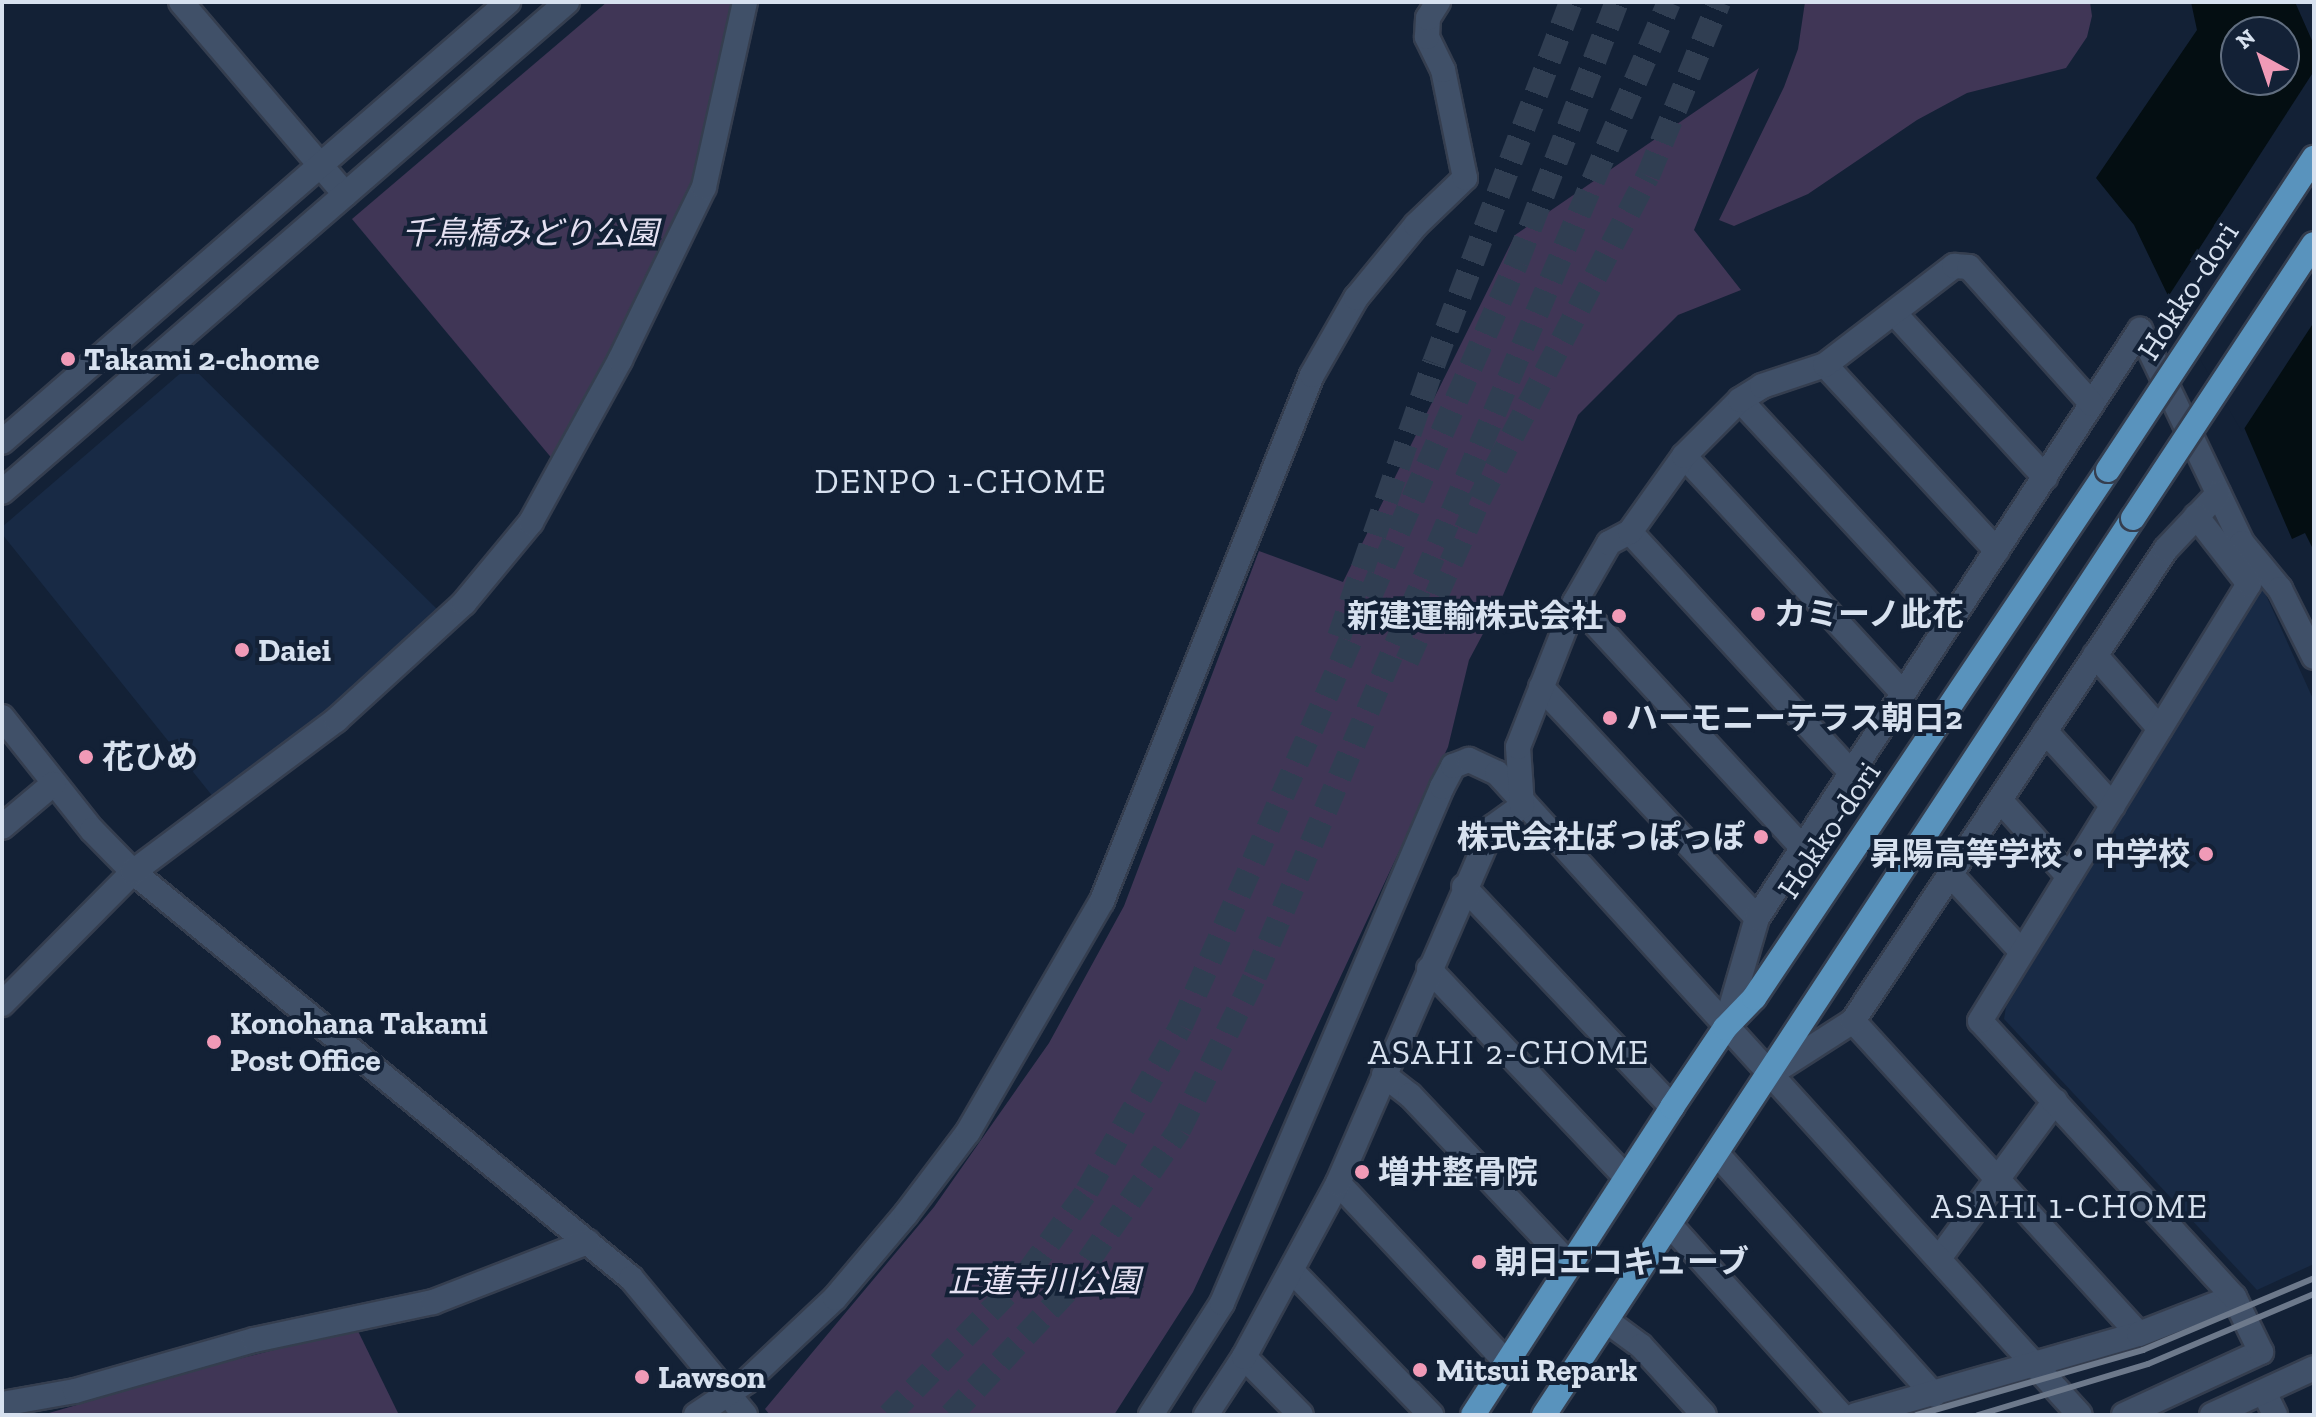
<!DOCTYPE html>
<html>
<head>
<meta charset="utf-8">
<style>
  body { margin:0 }
  #map { position:relative; width:2316px; height:1417px; overflow:hidden; background:#132136; font-family:"Zilla Slab","Noto Sans JP",serif }
  div>[style] { position:absolute }
  .built>* { inset:0; background:#182a45 }
  .green>* { inset:0; background:#403656 }
  .water>* { inset:0; background:#040e12 }
  .pier>* { inset:0; background:#132136 }
  .highway-tunnel>* { height:24px; margin-top:-12px; transform-origin:0; background:repeating-linear-gradient(90deg,#303e52 0 24px,transparent 0 36px) }
  .roads { filter:drop-shadow(2px 0 #353e4f) drop-shadow(-2px 0 #353e4f) drop-shadow(0 2px #353e4f) drop-shadow(0 -2px #353e4f) }
  .minor>* { height:24px; margin:-12px; padding:0 12px; transform-origin:12px; border-radius:12px; background:#405068 }
  .major>* { height:24px; margin:-12px; padding:0 12px; transform-origin:12px; border-radius:12px; background:#5993bd }
  .rail>* { height:6px; margin:-3px; padding:0 3px; transform-origin:3px; border-radius:3px; background:#6d798b }
  .bridges { filter:drop-shadow(2px 0 #353e4f) drop-shadow(-2px 0 #353e4f) drop-shadow(0 2px #353e4f) drop-shadow(0 -2px #353e4f) }
  .major-bridge>* { height:24px; margin:-12px; padding:0 12px; transform-origin:12px; border-radius:12px; background:#5993bd }
  .dots>* { width:22px; height:22px; translate:-50% -50%; box-sizing:border-box; border:4px solid #132136; border-radius:50% }
  span { translate:-50% -50%; white-space:nowrap; text-align:center; line-height:1.15; -webkit-text-stroke:8px #132136; paint-order:stroke }
  .park-label { font-size:32px; color:#e5e1f2; font-style:italic }
  .street-label { font-size:32px; color:#d7e1ef }
  .poi-label { font-size:32px; color:#d7e1ef; font-weight:700 }
  .left { translate:0 -50%; text-align:left }
  .right { translate:-100% -50%; text-align:right }
  .neighbourhood-label { font-size:34px; color:#d7e1ef; letter-spacing:2px }
  .frame { position:absolute; inset:0; border:4px solid #d7e1ef; pointer-events:none }
  .north { position:absolute; left:2220px; top:16px; width:80px; height:80px; box-sizing:border-box; background:#132136; border:2px solid #616e80; border-radius:50%; rotate:320deg; font-size:22px; font-weight:700; line-height:32px; text-align:center; color:#d7e1ef }
  .north::after { content:''; display:block; margin:auto; width:28px; height:36px; background:#f09ab7; clip-path:polygon(50% 0,100% 100%,50% 72%,0 100%) }
</style>
</head>
<body>
<div id="map">
  <div class="built">
    <i style="clip-path:polygon(190px 365px,441px 613px,357px 693px,214px 798px,2px 534px,2px 527px)"></i>
    <i style="clip-path:polygon(2261px 584px,2314px 701px,2314px 1264px,2257px 1290px,2004px 1019px,2006px 1007px)"></i>
  </div>
  <div class="green">
    <i style="clip-path:polygon(607px 2px,734px 2px,693px 192px,554px 461px,352px 219px)"></i>
    <i style="clip-path:polygon(1805px 2px,2090px 2px,2092px 16px,2087px 37px,2066px 68px,1967px 93px,1917px 120px,1808px 194px,1734px 226px,1719px 220px,1784px 87px,1798px 49px)"></i>
    <i style="clip-path:polygon(1759px 68px,1694px 230px,1741px 290px,1678px 315px,1578px 415px,1501px 600px,1469px 660px,1448px 747px,1193px 1292px,1114px 1415px,770px 1415px,765px 1409px,934px 1207px,1049px 1043px,1124px 906px,1259px 551px,1343px 582px,1515px 235px)"></i>
    <i style="clip-path:polygon(357px 1329px,399px 1415px,42px 1415px,222px 1363px)"></i>
  </div>
  <div class="water">
    <i style="clip-path:polygon(evenodd,2191px 2px,2295px 2px,2314px 45px,2314px 551px,2305px 533px,2292px 539px,2243px 425px,2173px 306px,2134px 225px,2096px 178px,2197px 30px,2191px 2px,2236px 32px,2284px 32px,2284px 80px,2236px 80px,2236px 32px)"></i>
  </div>
  <div class="pier">
    <i style="clip-path:polygon(2314px 71px,2314px 322px,2242px 432px,2166px 300px)"></i>
  </div>
  <div class="highway-tunnel">
    <i style="left:1339px;top:637px;width:290px;rotate:-70.9deg"></i>
    <i style="left:1434px;top:363px;width:386px;rotate:-69.2deg"></i>
    <i style="left:1407px;top:661px;width:176px;rotate:-65.9deg"></i>
    <i style="left:1479px;top:500px;width:365px;rotate:-62.5deg"></i>
    <i style="left:1648px;top:176px;width:188px;rotate:-67.8deg"></i>
    <i style="left:889px;top:1415px;width:199px;rotate:-45.8deg"></i>
    <i style="left:1028px;top:1272px;width:100px;rotate:-53.9deg"></i>
    <i style="left:1087px;top:1191px;width:190px;rotate:-60.3deg"></i>
    <i style="left:1181px;top:1026px;width:835px;rotate:-66.26deg"></i>
    <i style="left:1517px;top:262px;width:279px;rotate:-69deg"></i>
    <i style="left:951px;top:1415px;width:171px;rotate:-46.9deg"></i>
    <i style="left:1068px;top:1290px;width:195px;rotate:-55.2deg"></i>
    <i style="left:1179px;top:1130px;width:172px;rotate:-63.7deg"></i>
    <i style="left:1255px;top:976px;width:1058px;rotate:-66.97deg"></i>
  </div>
  <div class="roads">
    <div class="minor">
      <i style="left:181px;top:2px;width:253px;rotate:49.5deg"></i>
      <i style="left:1895px;top:314px;width:222px;rotate:47.4deg"></i>
      <i style="left:2140px;top:330px;width:236px;rotate:64.4deg"></i>
      <i style="left:2242px;top:543px;width:60px;rotate:50.4deg"></i>
      <i style="left:2280px;top:589px;width:76px;rotate:63.4deg"></i>
      <i style="left:1825px;top:365px;width:253px;rotate:47.2deg"></i>
      <i style="left:1740px;top:400px;width:306px;rotate:47.1deg"></i>
      <i style="left:2px;top:442px;width:671px;rotate:-41.01deg"></i>
      <i style="left:1684px;top:456px;width:323px;rotate:47.3deg"></i>
      <i style="left:2px;top:492px;width:748px;rotate:-40.93deg"></i>
      <i style="left:1630px;top:532px;width:326px;rotate:47.4deg"></i>
      <i style="left:1575px;top:602px;width:334px;rotate:47.2deg"></i>
      <i style="left:2095px;top:655px;width:98px;rotate:48.7deg"></i>
      <i style="left:1541px;top:687px;width:316px;rotate:46.9deg"></i>
      <i style="left:2px;top:717px;width:144px;rotate:51.5deg"></i>
      <i style="left:92px;top:830px;width:59px;rotate:45.7deg"></i>
      <i style="left:133px;top:872px;width:643px;rotate:39.19deg"></i>
      <i style="left:631px;top:1278px;width:178px;rotate:50.2deg"></i>
      <i style="left:2045px;top:731px;width:101px;rotate:47.8deg"></i>
      <i style="left:2000px;top:800px;width:103px;rotate:48.1deg"></i>
      <i style="left:2px;top:827px;width:67px;rotate:-40.1deg"></i>
      <i style="left:1950px;top:874px;width:106px;rotate:47.3deg"></i>
      <i style="left:1464px;top:887px;width:303px;rotate:46.6deg"></i>
      <i style="left:1429px;top:969px;width:286px;rotate:46.6deg"></i>
      <i style="left:2px;top:1004px;width:186px;rotate:-45.2deg"></i>
      <i style="left:133px;top:872px;width:254px;rotate:-36.8deg"></i>
      <i style="left:336px;top:720px;width:173px;rotate:-42.4deg"></i>
      <i style="left:464px;top:603px;width:105px;rotate:-50.4deg"></i>
      <i style="left:531px;top:522px;width:185px;rotate:-61.2deg"></i>
      <i style="left:620px;top:360px;width:192px;rotate:-64.1deg"></i>
      <i style="left:704px;top:187px;width:189px;rotate:-77.5deg"></i>
      <i style="left:1853px;top:1021px;width:424px;rotate:47.6deg"></i>
      <i style="left:1725px;top:1028px;width:115px;rotate:-73.8deg"></i>
      <i style="left:1757px;top:918px;width:702px;rotate:-56.92deg"></i>
      <i style="left:1384px;top:1075px;width:33px;rotate:38deg"></i>
      <i style="left:1410px;top:1095px;width:232px;rotate:46.7deg"></i>
      <i style="left:1769px;top:1075px;width:100px;rotate:-32.7deg"></i>
      <i style="left:1853px;top:1021px;width:566px;rotate:-56.45deg"></i>
      <i style="left:2166px;top:549px;width:76px;rotate:-46.6deg"></i>
      <i style="left:1717px;top:1154px;width:324px;rotate:48deg"></i>
      <i style="left:1338px;top:1183px;width:245px;rotate:46.8deg"></i>
      <i style="left:1670px;top:1225px;width:256px;rotate:48deg"></i>
      <i style="left:1940px;top:1257px;width:194px;rotate:-53.6deg"></i>
      <i style="left:1293px;top:1272px;width:199px;rotate:46deg"></i>
      <i style="left:1607px;top:1321px;width:42px;rotate:36.3deg"></i>
      <i style="left:1641px;top:1346px;width:93px;rotate:47.6deg"></i>
      <i style="left:1244px;top:1357px;width:81px;rotate:45.5deg"></i>
      <i style="left:2264px;top:1392px;width:25px;rotate:64deg"></i>
      <i style="left:2px;top:1404px;width:74px;rotate:-10.1deg"></i>
      <i style="left:75px;top:1391px;width:186px;rotate:-15.9deg"></i>
      <i style="left:254px;top:1340px;width:183px;rotate:-12deg"></i>
      <i style="left:433px;top:1302px;width:166px;rotate:-21.2deg"></i>
      <i style="left:696px;top:1415px;width:61px;rotate:-33.7deg"></i>
      <i style="left:747px;top:1381px;width:121px;rotate:-43.3deg"></i>
      <i style="left:835px;top:1298px;width:110px;rotate:-49.8deg"></i>
      <i style="left:906px;top:1214px;width:103px;rotate:-52.9deg"></i>
      <i style="left:968px;top:1132px;width:267px;rotate:-59.9deg"></i>
      <i style="left:1102px;top:901px;width:566px;rotate:-68.24deg"></i>
      <i style="left:1312px;top:375px;width:89px;rotate:-60.3deg"></i>
      <i style="left:1356px;top:298px;width:94px;rotate:-50.6deg"></i>
      <i style="left:1416px;top:225px;width:68px;rotate:-43.8deg"></i>
      <i style="left:1465px;top:178px;width:110px;rotate:-101.5deg"></i>
      <i style="left:1443px;top:70px;width:37px;rotate:-116deg"></i>
      <i style="left:1427px;top:37px;width:19px;rotate:-87deg"></i>
      <i style="left:1428px;top:18px;width:19px;rotate:-58deg"></i>
      <i style="left:1151px;top:1415px;width:133px;rotate:-57.6deg"></i>
      <i style="left:1222px;top:1303px;width:561px;rotate:-66.91deg"></i>
      <i style="left:1442px;top:787px;width:24px;rotate:-62deg"></i>
      <i style="left:1453px;top:766px;width:17px;rotate:-21deg"></i>
      <i style="left:1469px;top:760px;width:31px;rotate:25deg"></i>
      <i style="left:1497px;top:773px;width:867px;rotate:47.76deg"></i>
      <i style="left:1206px;top:1415px;width:69px;rotate:-56.8deg"></i>
      <i style="left:1244px;top:1357px;width:198px;rotate:-61.6deg"></i>
      <i style="left:1338px;top:1183px;width:388px;rotate:-66.5deg"></i>
      <i style="left:1493px;top:827px;width:36px;rotate:-36deg"></i>
      <i style="left:1522px;top:806px;width:59px;rotate:-93.9deg"></i>
      <i style="left:1518px;top:747px;width:156px;rotate:-68.5deg"></i>
      <i style="left:1575px;top:602px;width:68px;rotate:-60deg"></i>
      <i style="left:1609px;top:543px;width:24px;rotate:-28deg"></i>
      <i style="left:1630px;top:532px;width:93px;rotate:-54.6deg"></i>
      <i style="left:1684px;top:456px;width:79px;rotate:-45deg"></i>
      <i style="left:1740px;top:400px;width:26px;rotate:-32deg"></i>
      <i style="left:1762px;top:386px;width:66px;rotate:-18.4deg"></i>
      <i style="left:1825px;top:365px;width:163px;rotate:-37.5deg"></i>
      <i style="left:1954px;top:266px;width:15px;rotate:4deg"></i>
      <i style="left:1969px;top:267px;width:184px;rotate:48.1deg"></i>
      <i style="left:1856px;top:1415px;width:294px;rotate:-16deg"></i>
      <i style="left:2139px;top:1334px;width:102px;rotate:-21.3deg"></i>
      <i style="left:2124px;top:1415px;width:151px;rotate:-24.7deg"></i>
      <i style="left:2261px;top:1352px;width:61px;rotate:-116.1deg"></i>
      <i style="left:2234px;top:1297px;width:375px;rotate:-132.6deg"></i>
      <i style="left:1980px;top:1021px;width:513px;rotate:-58.39deg"></i>
      <i style="left:2249px;top:584px;width:86px;rotate:-127.9deg"></i>
      <i style="left:2212px;top:1415px;width:112px;rotate:-24.7deg"></i>
    </div>
    <div class="major">
      <i style="left:1473px;top:1415px;width:367px;rotate:-57.1deg"></i>
      <i style="left:1672px;top:1107px;width:95px;rotate:-56.1deg"></i>
      <i style="left:1725px;top:1028px;width:42px;rotate:-46deg"></i>
      <i style="left:1754px;top:998px;width:636px;rotate:-56.16deg"></i>
      <i style="left:1544px;top:1415px;width:1073px;rotate:-56.71deg"></i>
    </div>
  </div>
  <div class="rail">
    <i style="left:1917px;top:1415px;width:235px;rotate:-16deg"></i>
    <i style="left:2143px;top:1350px;width:186px;rotate:-22.8deg"></i>
    <i style="left:1978px;top:1415px;width:177px;rotate:-16.7deg"></i>
    <i style="left:2148px;top:1364px;width:180px;rotate:-22.9deg"></i>
  </div>
  <div class="bridges">
    <div class="major-bridge">
      <i style="left:2108px;top:470px;width:374px;rotate:-56.6deg"></i>
      <i style="left:2133px;top:518px;width:328px;rotate:-56.6deg"></i>
    </div>
  </div>
  <div class="dots">
    <i style="left:68px;top:359px;background:#f09ab7"></i>
    <i style="left:1758px;top:614px;background:#f09ab7"></i>
    <i style="left:1619px;top:616px;background:#f09ab7"></i>
    <i style="left:242px;top:650px;background:#f09ab7"></i>
    <i style="left:1610px;top:718px;background:#f09ab7"></i>
    <i style="left:86px;top:757px;background:#f09ab7"></i>
    <i style="left:1761px;top:837px;background:#f09ab7"></i>
    <i style="left:2206px;top:854px;background:#f09ab7"></i>
    <i style="left:214px;top:1042px;background:#f09ab7"></i>
    <i style="left:1362px;top:1172px;background:#f09ab7"></i>
    <i style="left:1479px;top:1262px;background:#f09ab7"></i>
    <i style="left:1420px;top:1370px;background:#f09ab7"></i>
    <i style="left:642px;top:1377px;background:#f09ab7"></i>
  </div>
  <div class="park-label">
    <span style="left:530px;top:233px">千鳥橋みどり公園</span>
    <span style="left:1044px;top:1281px">正蓮寺川公園</span>
  </div>
  <div class="street-label">
    <span style="left:2188px;top:291px;rotate:-57deg">Hokko-dori</span>
    <span style="left:1829px;top:830px;rotate:-56deg">Hokko-dori</span>
  </div>
  <div class="poi-label">
    <span class="left" style="left:84px;top:359px">Takami 2-chome</span>
    <span class="left" style="left:1774px;top:614px">カミーノ此花</span>
    <span class="right" style="left:1603px;top:616px">新建運輸株式会社</span>
    <span class="left" style="left:258px;top:650px">Daiei</span>
    <span class="left" style="left:1626px;top:718px">ハーモニーテラス朝日2</span>
    <span class="left" style="left:102px;top:757px">花ひめ</span>
    <span class="right" style="left:1745px;top:837px">株式会社ぽっぽっぽ</span>
    <span class="right" style="left:2190px;top:854px">昇陽高等学校・中学校</span>
    <span class="left" style="left:230px;top:1042px">Konohana Takami<br>Post Office</span>
    <span class="left" style="left:1378px;top:1172px">増井整骨院</span>
    <span class="left" style="left:1495px;top:1262px">朝日エコキューブ</span>
    <span class="left" style="left:1436px;top:1370px">Mitsui Repark</span>
    <span class="left" style="left:658px;top:1377px">Lawson</span>
  </div>
  <div class="neighbourhood-label">
    <span style="left:961px;top:482px">DENPO 1-CHOME</span>
    <span style="left:1509px;top:1053px">ASAHI 2-CHOME</span>
    <span style="left:2070px;top:1207px">ASAHI 1-CHOME</span>
  </div>
  <div class="frame"></div>
  <div class="north">N</div>
</div>
</body>
</html>
